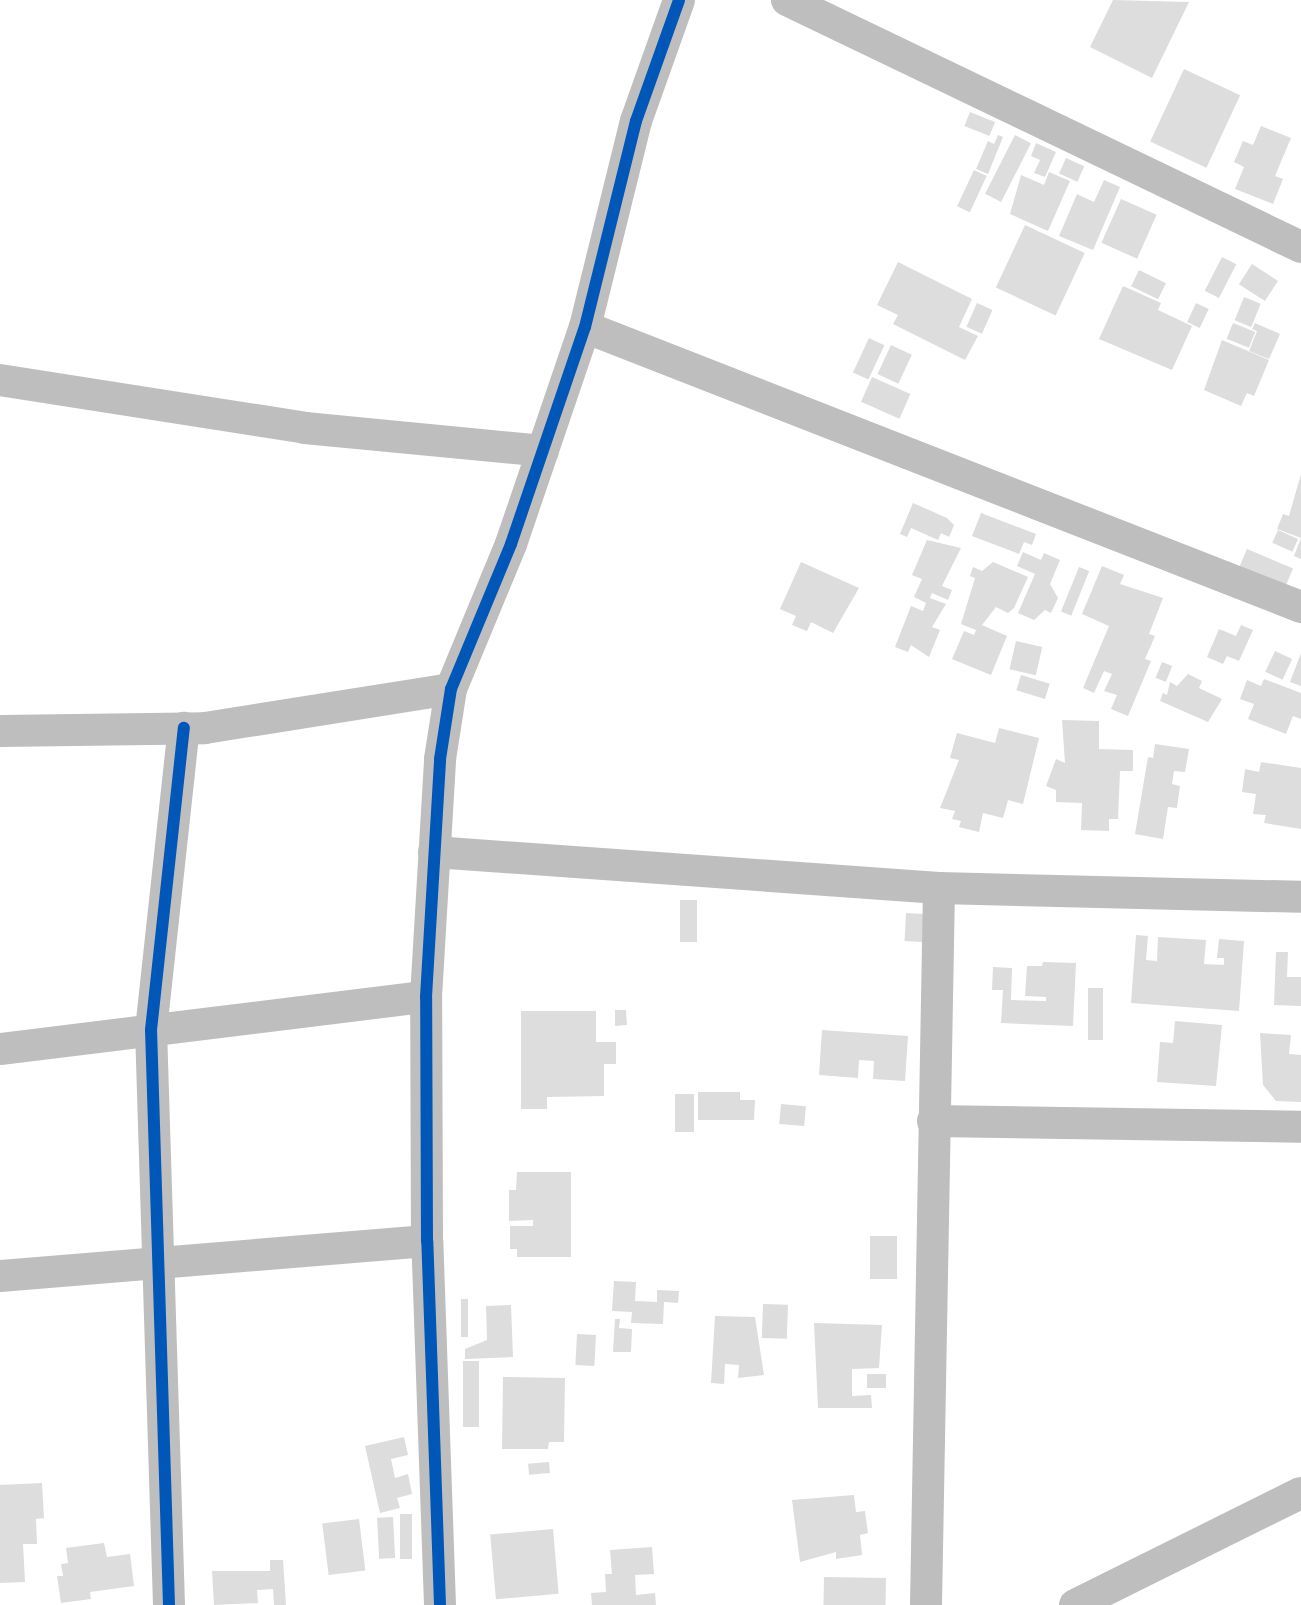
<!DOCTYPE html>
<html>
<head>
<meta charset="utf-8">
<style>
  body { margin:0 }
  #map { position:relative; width:1301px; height:1605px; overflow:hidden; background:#fff; font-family:Figtree,sans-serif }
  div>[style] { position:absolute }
  .building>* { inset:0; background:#ddd; transform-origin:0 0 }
  .minor>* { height:32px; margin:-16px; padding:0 16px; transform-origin:16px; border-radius:16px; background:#bebebe }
  .cycleway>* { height:12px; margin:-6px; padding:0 6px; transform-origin:6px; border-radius:6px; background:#0057b8 }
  span { translate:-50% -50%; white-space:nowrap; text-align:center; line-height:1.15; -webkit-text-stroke:6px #fff; paint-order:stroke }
</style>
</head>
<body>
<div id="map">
  <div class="building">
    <i style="clip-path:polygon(1113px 0,1189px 2px,1152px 78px,1090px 47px)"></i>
    <i style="left:1184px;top:69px;width:62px;height:80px;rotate:25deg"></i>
    <i style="left:970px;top:112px;width:27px;height:15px;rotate:22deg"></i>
    <i style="clip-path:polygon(1261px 126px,1291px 138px,1275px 176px,1283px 179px,1273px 204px,1235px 189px,1244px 167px,1234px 162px,1243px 141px,1253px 145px)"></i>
    <i style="clip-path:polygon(998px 135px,1003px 137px,988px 174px,976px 169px,988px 141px,994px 144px)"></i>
    <i style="left:1015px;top:135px;width:18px;height:66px;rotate:27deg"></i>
    <i style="clip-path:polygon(1036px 143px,1056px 152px,1045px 177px,1034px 173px,1040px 160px,1031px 156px)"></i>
    <i style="left:1066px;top:158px;width:20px;height:17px;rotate:24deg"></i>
    <i style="left:974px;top:170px;width:14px;height:40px;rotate:25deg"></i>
    <i style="clip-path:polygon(1049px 172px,1070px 181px,1048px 231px,1010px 214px,1021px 175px,1044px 185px)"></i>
    <i style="clip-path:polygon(1104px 180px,1120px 187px,1093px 250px,1059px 236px,1077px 194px,1094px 202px)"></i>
    <i style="left:1121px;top:199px;width:39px;height:48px;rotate:24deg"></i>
    <i style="left:1025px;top:225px;width:66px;height:69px;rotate:25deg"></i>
    <i style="left:1222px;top:257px;width:16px;height:38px;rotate:27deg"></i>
    <i style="clip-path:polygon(898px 262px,972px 299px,959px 327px,978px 336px,965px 360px,893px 324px,898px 315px,877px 305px)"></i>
    <i style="left:1252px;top:264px;width:31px;height:24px;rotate:33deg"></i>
    <i style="left:1139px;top:270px;width:30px;height:18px;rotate:26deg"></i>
    <i style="clip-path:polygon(1123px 286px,1161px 303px,1158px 310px,1192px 326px,1172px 370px,1099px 339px)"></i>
    <i style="left:1244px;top:297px;width:18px;height:25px;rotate:22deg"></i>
    <i style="left:977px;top:303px;width:17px;height:26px;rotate:24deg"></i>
    <i style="left:1196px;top:303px;width:14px;height:21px;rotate:25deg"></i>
    <i style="left:1233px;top:323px;width:24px;height:17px;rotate:22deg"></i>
    <i style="clip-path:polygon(1255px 323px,1280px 334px,1269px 359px,1249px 351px,1257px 331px,1252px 329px)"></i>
    <i style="left:869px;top:338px;width:17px;height:38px;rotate:25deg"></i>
    <i style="clip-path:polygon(1222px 340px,1269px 360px,1254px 396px,1247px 393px,1241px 406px,1204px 390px)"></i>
    <i style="left:891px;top:345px;width:23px;height:32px;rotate:25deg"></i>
    <i style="left:872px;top:377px;width:42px;height:27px;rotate:24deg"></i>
    <i style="clip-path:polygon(1301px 474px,1301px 559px,1294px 556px,1301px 538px,1277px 529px,1283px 514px,1289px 516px)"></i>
    <i style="clip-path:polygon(913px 503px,947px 518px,954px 525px,949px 537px,941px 533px,938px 540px,911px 528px,907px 537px,900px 534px)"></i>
    <i style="clip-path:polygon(981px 513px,1036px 534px,1032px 545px,1024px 542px,1019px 554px,972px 536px)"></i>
    <i style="left:1278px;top:530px;width:22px;height:14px;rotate:24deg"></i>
    <i style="clip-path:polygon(927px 540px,961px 548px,942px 586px,952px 590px,948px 600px,932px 593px,930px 598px,946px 604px,932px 627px,940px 630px,929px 657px,911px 645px,908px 652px,895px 647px,911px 606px,923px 611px,926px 603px,914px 597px,922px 579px,912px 575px)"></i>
    <i style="left:1247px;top:549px;width:50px;height:19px;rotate:23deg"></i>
    <i style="clip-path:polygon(1023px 552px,1041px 560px,1044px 553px,1060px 560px,1050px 584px,1058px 598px,1051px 613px,1045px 610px,1034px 620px,1018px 613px,1035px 574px,1017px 566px)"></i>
    <i style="clip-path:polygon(801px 562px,859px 588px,833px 633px,811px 622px,807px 631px,792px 625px,796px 616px,780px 609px)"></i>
    <i style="clip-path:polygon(993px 562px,1028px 577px,1014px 608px,1008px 613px,996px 607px,982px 625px,1007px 636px,991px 675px,952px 659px,964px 631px,974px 635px,976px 630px,961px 624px,975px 578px,970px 576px,973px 567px,982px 571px)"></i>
    <i style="clip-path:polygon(1102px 566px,1124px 575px,1120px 584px,1163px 598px,1149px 634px,1155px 636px,1145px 659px,1151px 661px,1128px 716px,1111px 709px,1117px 695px,1104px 691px,1112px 674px,1104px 671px,1094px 693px,1083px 688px,1109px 626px,1082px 614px)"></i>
    <i style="left:1079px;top:567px;width:11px;height:48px;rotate:22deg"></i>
    <i style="clip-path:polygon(1241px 625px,1253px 630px,1239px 661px,1227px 656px,1223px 664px,1207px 657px,1219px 629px,1236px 636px)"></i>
    <i style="left:1016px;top:641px;width:27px;height:29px;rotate:13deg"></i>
    <i style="left:1275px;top:651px;width:19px;height:23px;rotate:25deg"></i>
    <i style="clip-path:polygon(1301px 653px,1301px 686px,1290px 682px)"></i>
    <i style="left:1162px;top:662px;width:11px;height:17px;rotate:22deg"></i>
    <i style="clip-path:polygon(1188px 674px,1202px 681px,1199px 688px,1222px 699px,1208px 722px,1160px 701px,1163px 693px,1167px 695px,1170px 682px,1177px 686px)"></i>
    <i style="left:1021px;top:675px;width:30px;height:16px;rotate:17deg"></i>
    <i style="clip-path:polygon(1264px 679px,1301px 693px,1301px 719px,1293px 716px,1286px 734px,1248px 719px,1254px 704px,1240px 699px,1247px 680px,1261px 686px)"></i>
    <i style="clip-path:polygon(1062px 720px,1099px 721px,1099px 749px,1133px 750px,1133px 771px,1120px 771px,1118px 819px,1109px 819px,1109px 831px,1081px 830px,1082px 803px,1056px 802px,1056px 790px,1046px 786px,1056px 759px,1065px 763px)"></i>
    <i style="clip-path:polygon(999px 728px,1039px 738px,1023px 804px,1008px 800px,1003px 818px,983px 813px,979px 832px,959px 827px,961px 821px,952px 819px,955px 811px,940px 808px,959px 760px,950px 758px,957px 733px,995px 743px)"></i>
    <i style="clip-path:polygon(1155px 744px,1189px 749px,1185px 772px,1174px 771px,1172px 784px,1180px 786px,1177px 808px,1168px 807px,1163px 839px,1135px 834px,1148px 757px,1153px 758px)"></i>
    <i style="clip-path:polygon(1261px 762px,1301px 768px,1301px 829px,1264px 823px,1266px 815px,1253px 814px,1256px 794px,1242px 792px,1245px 769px,1259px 772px)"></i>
    <i style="left:697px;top:900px;width:42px;height:17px;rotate:90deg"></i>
    <i style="left:906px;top:913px;width:18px;height:28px;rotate:3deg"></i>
    <i style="clip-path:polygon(1136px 935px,1148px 936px,1146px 960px,1157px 961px,1158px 937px,1206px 940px,1204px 964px,1224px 965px,1224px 958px,1217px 958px,1219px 939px,1244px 941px,1239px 1011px,1131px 1003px)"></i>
    <i style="clip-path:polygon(1276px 952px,1288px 952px,1287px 977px,1301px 977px,1301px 1006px,1274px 1005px)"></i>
    <i style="clip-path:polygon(1043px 962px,1076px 963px,1073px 1026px,1001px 1023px,1003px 990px,992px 990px,993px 967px,1012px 968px,1011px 1000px,1046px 1001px,1046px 997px,1025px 996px,1027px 966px,1042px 966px)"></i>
    <i style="left:1088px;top:988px;width:15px;height:52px"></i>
    <i style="clip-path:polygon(615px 1010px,626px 1010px,627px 1025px,615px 1026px)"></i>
    <i style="clip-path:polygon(521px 1011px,596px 1011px,596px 1042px,616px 1042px,616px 1064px,604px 1064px,604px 1096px,547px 1097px,547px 1109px,521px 1109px)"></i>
    <i style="clip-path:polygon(1175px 1021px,1222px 1025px,1216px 1086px,1157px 1082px,1160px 1042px,1173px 1043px)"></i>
    <i style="clip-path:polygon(822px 1030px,908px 1036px,905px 1081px,873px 1079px,874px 1061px,859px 1060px,858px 1078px,819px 1075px)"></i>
    <i style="clip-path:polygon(1260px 1033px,1291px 1035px,1289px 1054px,1301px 1055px,1301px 1102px,1276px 1101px,1263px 1085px)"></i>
    <i style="clip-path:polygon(698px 1092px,740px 1092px,740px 1100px,755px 1100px,754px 1120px,698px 1120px)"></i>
    <i style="left:675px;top:1094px;width:19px;height:38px"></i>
    <i style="left:781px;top:1104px;width:25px;height:20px;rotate:5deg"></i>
    <i style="clip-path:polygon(517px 1172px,571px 1172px,571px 1257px,517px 1257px,517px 1249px,510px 1249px,510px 1226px,533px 1226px,533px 1220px,509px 1221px,509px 1190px,516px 1190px)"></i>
    <i style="left:870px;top:1236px;width:27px;height:43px"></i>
    <i style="clip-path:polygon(614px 1281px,636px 1282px,635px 1301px,657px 1302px,657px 1290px,679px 1291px,678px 1303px,664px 1302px,663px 1324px,631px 1323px,632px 1312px,612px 1311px)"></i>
    <i style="left:461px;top:1299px;width:7px;height:38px"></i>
    <i style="left:763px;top:1304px;width:25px;height:34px;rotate:2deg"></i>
    <i style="clip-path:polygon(511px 1305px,513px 1357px,465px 1359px,465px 1349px,487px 1340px,486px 1306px)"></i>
    <i style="clip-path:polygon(715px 1316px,755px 1317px,764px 1375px,738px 1378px,739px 1365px,725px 1364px,724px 1384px,711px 1383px)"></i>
    <i style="clip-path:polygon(615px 1319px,620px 1319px,619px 1328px,632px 1329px,631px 1352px,613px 1352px)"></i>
    <i style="clip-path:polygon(814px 1323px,882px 1325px,879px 1368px,852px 1369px,852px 1396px,871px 1395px,872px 1408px,818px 1408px)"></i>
    <i style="left:577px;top:1334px;width:19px;height:31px;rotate:3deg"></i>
    <i style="left:463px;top:1361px;width:16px;height:66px"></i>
    <i style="left:867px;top:1374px;width:19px;height:14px"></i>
    <i style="clip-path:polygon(503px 1377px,565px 1378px,564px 1442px,549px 1442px,548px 1449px,502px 1449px)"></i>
    <i style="clip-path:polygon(404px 1437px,408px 1455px,391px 1459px,395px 1478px,408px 1474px,412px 1494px,397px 1498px,400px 1508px,380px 1513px,365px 1446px)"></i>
    <i style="left:549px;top:1462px;width:11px;height:21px;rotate:85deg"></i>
    <i style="clip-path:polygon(42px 1483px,44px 1518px,36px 1519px,37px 1544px,23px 1544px,25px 1582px,0 1583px,0 1485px)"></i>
    <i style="clip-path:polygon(854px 1495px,856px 1512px,865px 1511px,868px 1533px,860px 1535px,862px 1555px,836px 1559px,836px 1552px,800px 1562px,792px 1500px)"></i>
    <i style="left:400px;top:1514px;width:12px;height:45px"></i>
    <i style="left:393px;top:1517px;width:41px;height:16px;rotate:87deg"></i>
    <i style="left:359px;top:1519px;width:52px;height:37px;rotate:83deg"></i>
    <i style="left:553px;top:1529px;width:65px;height:63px;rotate:85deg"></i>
    <i style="clip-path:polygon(104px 1543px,107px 1557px,130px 1554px,134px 1586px,90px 1592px,91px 1599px,61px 1603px,57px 1576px,63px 1576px,61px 1564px,68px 1563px,66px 1548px)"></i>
    <i style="clip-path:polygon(652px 1547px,654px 1574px,635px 1575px,636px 1595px,655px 1593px,656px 1605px,592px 1605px,591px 1593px,606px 1592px,605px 1574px,612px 1574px,610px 1550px)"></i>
    <i style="clip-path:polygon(270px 1560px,283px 1560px,286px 1605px,274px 1605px,273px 1589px,257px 1590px,258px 1603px,214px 1605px,212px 1571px,270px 1571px)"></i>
    <i style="left:824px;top:1577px;width:62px;height:28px;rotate:1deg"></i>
  </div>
  <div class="minor">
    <i style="left:787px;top:0;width:570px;rotate:25.67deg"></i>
    <i style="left:585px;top:327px;width:769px;rotate:21.36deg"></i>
    <i style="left:0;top:380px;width:309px;rotate:8.9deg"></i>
    <i style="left:305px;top:428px;width:239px;rotate:5.5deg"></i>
    <i style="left:0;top:731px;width:205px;rotate:-0.8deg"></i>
    <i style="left:205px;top:728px;width:249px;rotate:-9deg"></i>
    <i style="left:434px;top:852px;width:506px;rotate:4.08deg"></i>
    <i style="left:939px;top:888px;width:362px;rotate:1.4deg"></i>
    <i style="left:0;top:1049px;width:429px;rotate:-7deg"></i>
    <i style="left:933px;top:1121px;width:368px;rotate:0.9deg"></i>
    <i style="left:0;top:1276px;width:428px;rotate:-4.7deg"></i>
    <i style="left:169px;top:1605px;width:575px;rotate:-91.79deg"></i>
    <i style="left:151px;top:1030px;width:304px;rotate:-83.8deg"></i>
    <i style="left:440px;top:1605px;width:364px;rotate:-92deg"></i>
    <i style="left:427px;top:1241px;width:244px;rotate:-90.2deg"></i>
    <i style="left:426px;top:997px;width:238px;rotate:-86.6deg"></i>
    <i style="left:440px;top:759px;width:71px;rotate:-81.1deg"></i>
    <i style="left:451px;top:689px;width:157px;rotate:-67.5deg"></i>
    <i style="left:511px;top:544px;width:229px;rotate:-71.2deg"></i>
    <i style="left:585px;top:327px;width:212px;rotate:-76.1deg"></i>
    <i style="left:636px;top:121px;width:128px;rotate:-70.4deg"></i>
    <i style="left:926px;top:1605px;width:717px;rotate:-88.96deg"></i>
    <i style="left:1075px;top:1605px;width:252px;rotate:-26.4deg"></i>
  </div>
  <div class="cycleway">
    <i style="left:169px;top:1605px;width:575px;rotate:-91.79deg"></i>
    <i style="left:151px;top:1030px;width:304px;rotate:-83.8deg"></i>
    <i style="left:440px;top:1605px;width:364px;rotate:-92deg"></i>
    <i style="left:427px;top:1241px;width:244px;rotate:-90.2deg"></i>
    <i style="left:426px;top:997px;width:238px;rotate:-86.6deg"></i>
    <i style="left:440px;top:759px;width:71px;rotate:-81.1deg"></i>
    <i style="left:451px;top:689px;width:157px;rotate:-67.5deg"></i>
    <i style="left:511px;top:544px;width:229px;rotate:-71.2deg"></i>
    <i style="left:585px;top:327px;width:212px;rotate:-76.1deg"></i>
    <i style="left:636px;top:121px;width:128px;rotate:-70.4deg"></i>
  </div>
</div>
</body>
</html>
